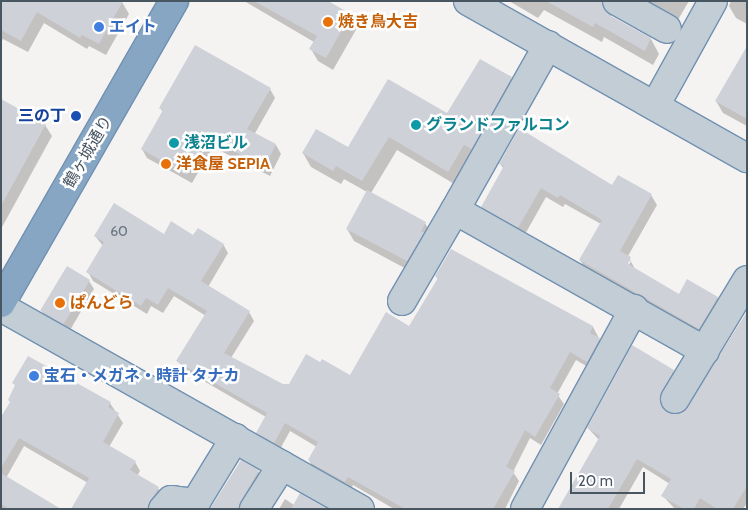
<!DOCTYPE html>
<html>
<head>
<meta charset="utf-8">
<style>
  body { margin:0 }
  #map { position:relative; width:748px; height:510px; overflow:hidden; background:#f5f2f2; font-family:Cabin,"Noto Sans JP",sans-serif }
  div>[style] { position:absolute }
  .shadow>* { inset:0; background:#0003 }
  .building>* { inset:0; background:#ced1d8; transform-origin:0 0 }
  .roads { filter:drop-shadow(1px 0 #7191b1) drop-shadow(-1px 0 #7191b1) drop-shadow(0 1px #7191b1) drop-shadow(0 -1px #7191b1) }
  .minor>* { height:28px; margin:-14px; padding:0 14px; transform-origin:14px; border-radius:14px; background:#c2cdd5 }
  .highway>* { height:28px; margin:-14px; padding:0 14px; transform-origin:14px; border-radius:14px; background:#86a6c4 }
  .dots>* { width:14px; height:14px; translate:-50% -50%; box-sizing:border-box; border:2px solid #fff; border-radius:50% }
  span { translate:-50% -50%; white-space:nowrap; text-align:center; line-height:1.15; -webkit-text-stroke:5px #fff; paint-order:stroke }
  .number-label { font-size:14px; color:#6a7580 }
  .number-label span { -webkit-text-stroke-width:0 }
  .food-label { font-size:16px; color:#c56008; font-weight:700 }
  .left { translate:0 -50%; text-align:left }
  .shop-label { font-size:16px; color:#366cbe; font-weight:700 }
  .transit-label { font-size:16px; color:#164399; font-weight:700 }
  .right { translate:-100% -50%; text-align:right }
  .culture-label { font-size:16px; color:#0d838f; font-weight:700 }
  .street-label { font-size:16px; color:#485662 }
  .frame { position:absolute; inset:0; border:2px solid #485662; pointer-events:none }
  .scale { position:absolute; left:570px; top:472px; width:75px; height:22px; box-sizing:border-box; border:2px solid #485662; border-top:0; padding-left:6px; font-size:15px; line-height:18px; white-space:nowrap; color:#485662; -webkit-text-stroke:4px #fff; paint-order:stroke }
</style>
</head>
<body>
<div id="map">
  <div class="shadow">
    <i style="clip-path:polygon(1px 1px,122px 2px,129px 14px,106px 55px,89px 46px,87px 49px,44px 23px,28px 52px,3px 39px,1px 42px)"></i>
    <i style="clip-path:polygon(244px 1px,325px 1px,350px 15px,357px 28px,333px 70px,318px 61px,311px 49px,314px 42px)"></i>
    <i style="clip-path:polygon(509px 1px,689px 1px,675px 25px,611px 10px,611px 17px,651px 39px,659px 54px,653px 65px,604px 37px,602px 42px,544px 10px,538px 18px)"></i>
    <i style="clip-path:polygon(731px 1px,747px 1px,747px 24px,736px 18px,729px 6px)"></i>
    <i style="clip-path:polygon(747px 48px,747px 126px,723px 113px,716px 101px)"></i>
    <i style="clip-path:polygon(511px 78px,519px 92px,456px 185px,397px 150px,371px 193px,425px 223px,432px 235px,414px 273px,354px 241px,347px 229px,367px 192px,344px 179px,341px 184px,311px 167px,303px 153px,348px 149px,447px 114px)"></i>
    <i style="clip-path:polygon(270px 89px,275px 98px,254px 135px,276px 145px,281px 154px,270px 176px,213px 147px,192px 183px,147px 158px,142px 149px,163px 112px,160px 108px)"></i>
    <i style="clip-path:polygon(1px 101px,45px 125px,52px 136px,1px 229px)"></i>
    <i style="clip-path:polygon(evenodd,500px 164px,613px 187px,618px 177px,651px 195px,657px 205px,628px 256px,635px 269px,679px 295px,687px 281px,718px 298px,723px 307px,705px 337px,586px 270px,580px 260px,601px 224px,565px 204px,563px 207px,546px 197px,524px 236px,488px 216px,482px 207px,504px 169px,500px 164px,628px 261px,631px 261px,626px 270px,628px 261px)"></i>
    <i style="clip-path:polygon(95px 236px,194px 237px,223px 244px,228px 253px,208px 287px,249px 312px,254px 321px,231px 358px,283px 385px,351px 377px,410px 328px,438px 280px,436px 276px,451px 250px,593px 327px,604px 348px,593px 370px,576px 360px,557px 394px,564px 404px,541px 445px,530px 438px,513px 472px,519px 481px,505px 509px,394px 509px,353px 485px,350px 491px,314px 469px,309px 460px,317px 447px,290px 431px,279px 451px,263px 442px,258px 433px,266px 417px,183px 369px,178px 361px,206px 316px,174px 296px,163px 313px,151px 306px,147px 314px,93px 281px,88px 272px,103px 246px)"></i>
    <i style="clip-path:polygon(89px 281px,94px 289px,69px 332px,47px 320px,42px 311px)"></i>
    <i style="clip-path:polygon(747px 312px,747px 503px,743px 509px,675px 509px,663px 496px,670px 484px,643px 467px,619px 509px,560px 509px,599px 440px,588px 428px,673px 371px,678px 380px,664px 409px,666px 413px,683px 414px)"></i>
    <i style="clip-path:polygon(14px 383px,110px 403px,123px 423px,109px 447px,135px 462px,140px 471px,137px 476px,158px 488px,163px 497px,156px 509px,73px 509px,88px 483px,24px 446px,6px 478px,59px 509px,1px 509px,1px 419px,11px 403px,16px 387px)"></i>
    <i style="clip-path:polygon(241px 462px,258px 471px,263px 480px,247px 509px,210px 509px)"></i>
    <i style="clip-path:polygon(285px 499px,294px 505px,325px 509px,279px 509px)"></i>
  </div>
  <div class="building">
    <i style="clip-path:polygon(1px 1px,123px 1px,99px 44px,82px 35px,80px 38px,37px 12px,21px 41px,1px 30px)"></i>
    <i style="clip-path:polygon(254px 1px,328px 1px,351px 14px,326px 58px,309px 49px,317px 36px)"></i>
    <i style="clip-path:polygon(546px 1px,601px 1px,609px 15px,651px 38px,645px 51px,595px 23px,593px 27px)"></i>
    <i style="clip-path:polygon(195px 45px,271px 88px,247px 129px,276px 144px,265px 167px,208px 138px,187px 175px,141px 149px,163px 110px,159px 108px)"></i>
    <i style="clip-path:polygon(747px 46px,747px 119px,715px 101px)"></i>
    <i style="clip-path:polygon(480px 59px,512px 77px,472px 149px,464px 145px,448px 172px,389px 137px,362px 181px,336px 166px,333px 171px,302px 153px,316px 129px,348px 147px,388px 79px,447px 113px)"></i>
    <i style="clip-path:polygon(1px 99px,46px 124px,1px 206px)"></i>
    <i style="clip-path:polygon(519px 128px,612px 185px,618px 175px,652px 194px,620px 251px,631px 257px,628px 264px,679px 294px,687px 279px,718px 297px,699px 329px,579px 260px,602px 220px,560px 195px,558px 198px,541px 188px,518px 228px,481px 207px,504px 166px,499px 164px)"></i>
    <i style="clip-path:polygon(367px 190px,426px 222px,421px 231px,424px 233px,407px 261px,346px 229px)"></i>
    <i style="clip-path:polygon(114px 203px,164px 234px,171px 221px,193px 235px,198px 228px,224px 244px,201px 281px,250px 311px,224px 353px,283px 384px,289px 384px,306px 354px,320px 362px,322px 359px,350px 375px,386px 312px,409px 326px,438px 278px,435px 276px,451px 249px,593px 326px,590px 333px,600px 338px,587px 362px,570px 352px,550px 388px,560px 394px,535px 437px,525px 430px,506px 467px,515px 471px,493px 509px,405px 509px,348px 477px,345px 482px,316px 466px,308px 460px,318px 442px,285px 423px,274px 443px,256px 433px,267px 413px,176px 361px,207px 311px,168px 288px,158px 305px,146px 298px,141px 306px,86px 272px,104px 242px,94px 236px)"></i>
    <i style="left:67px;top:266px;width:27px;height:52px;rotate:31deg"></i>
    <i style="clip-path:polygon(747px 313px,747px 486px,733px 509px,717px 509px,700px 498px,694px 509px,684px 509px,661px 496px,671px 479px,637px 459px,608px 509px,558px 509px,600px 436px,587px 428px,632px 345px,674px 370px,659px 399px,667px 412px,682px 413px)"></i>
    <i style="clip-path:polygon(28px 356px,111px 402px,108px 407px,119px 413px,103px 442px,136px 461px,130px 470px,159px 487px,146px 509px,71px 509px,89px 478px,19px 438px,1px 468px,1px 417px,10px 402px,8px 400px,15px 385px,12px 383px)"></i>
    <i style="clip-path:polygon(241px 460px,259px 470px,237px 509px,210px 509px)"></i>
    <i style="clip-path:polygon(1px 473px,61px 509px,9px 509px,1px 504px)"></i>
    <i style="clip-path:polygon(300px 493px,328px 509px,291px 509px)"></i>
  </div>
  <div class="roads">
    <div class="minor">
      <i style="left:468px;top:1px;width:320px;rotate:29.4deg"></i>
      <i style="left:617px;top:1px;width:57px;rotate:29.2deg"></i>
      <i style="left:548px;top:45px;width:189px;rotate:119.4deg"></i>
      <i style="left:455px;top:210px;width:287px;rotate:29.4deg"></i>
      <i style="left:655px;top:106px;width:120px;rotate:-61.1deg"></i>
      <i style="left:402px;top:301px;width:105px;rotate:-59.8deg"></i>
      <i style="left:1px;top:307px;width:412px;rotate:29.4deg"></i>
      <i style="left:675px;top:399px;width:139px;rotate:-58.8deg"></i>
      <i style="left:163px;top:509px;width:12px;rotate:-48deg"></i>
      <i style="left:171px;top:500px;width:23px;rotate:7deg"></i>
      <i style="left:194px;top:503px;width:4px;rotate:-45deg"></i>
      <i style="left:197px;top:500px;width:73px;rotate:-58.5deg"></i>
      <i style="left:254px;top:509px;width:52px;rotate:-57.5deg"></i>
      <i style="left:525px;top:509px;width:228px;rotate:-61.4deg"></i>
    </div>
    <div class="highway">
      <i style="left:1px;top:303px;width:348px;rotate:-60.2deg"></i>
    </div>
  </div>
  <div class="dots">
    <i style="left:328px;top:22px;background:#e8710a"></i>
    <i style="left:99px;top:27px;background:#3f7fe0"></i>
    <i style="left:76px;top:116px;background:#1a4fb4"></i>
    <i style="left:416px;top:125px;background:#0f9aa8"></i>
    <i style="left:174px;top:143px;background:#0f9aa8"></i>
    <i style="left:166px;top:164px;background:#e8710a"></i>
    <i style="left:60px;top:303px;background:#e8710a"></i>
    <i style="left:34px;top:376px;background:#3f7fe0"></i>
  </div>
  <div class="number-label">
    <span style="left:119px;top:231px">60</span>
  </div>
  <div class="food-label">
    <span class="left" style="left:338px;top:22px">焼き鳥大吉</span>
    <span class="left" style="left:176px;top:164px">洋食屋 SEPIA</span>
    <span class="left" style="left:70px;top:303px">ぱんどら</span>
  </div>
  <div class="shop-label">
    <span class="left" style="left:109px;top:27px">エイト</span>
    <span class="left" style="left:44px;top:376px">宝石・メガネ・時計 タナカ</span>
  </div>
  <div class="transit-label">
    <span class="right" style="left:66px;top:116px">三の丁</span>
  </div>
  <div class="culture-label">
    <span class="left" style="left:426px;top:125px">グランドファルコン</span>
    <span class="left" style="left:184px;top:143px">浅沼ビル</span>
  </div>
  <div class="street-label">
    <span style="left:88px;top:152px;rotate:-60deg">鶴ヶ城通り</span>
  </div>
  <div class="frame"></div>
  <div class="scale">20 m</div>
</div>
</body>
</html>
